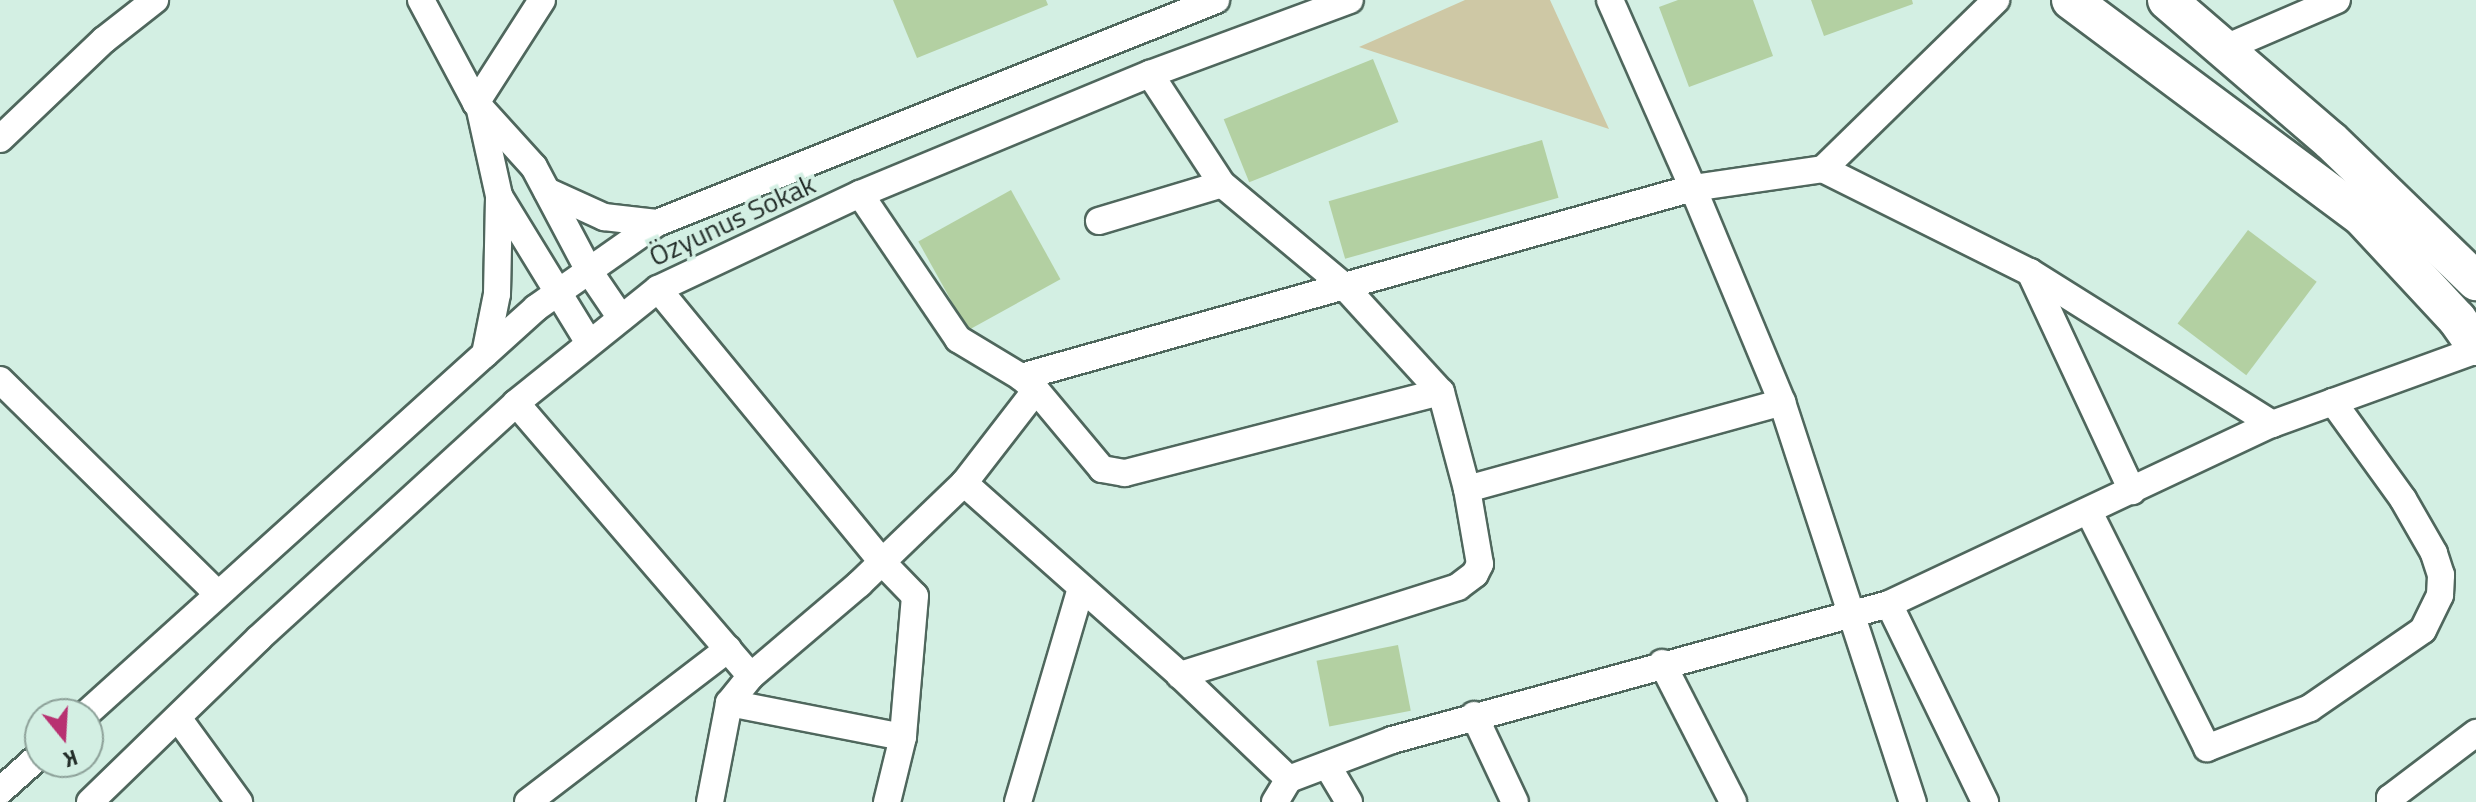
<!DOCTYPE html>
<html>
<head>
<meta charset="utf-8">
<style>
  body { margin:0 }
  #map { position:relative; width:2476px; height:802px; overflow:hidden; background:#d3efe3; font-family:"Titillium Web",sans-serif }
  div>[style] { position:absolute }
  .green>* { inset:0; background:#cec8a5 }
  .building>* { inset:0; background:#b3d0a2; transform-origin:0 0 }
  .roads { filter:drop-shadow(2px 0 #4f675d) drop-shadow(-2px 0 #4f675d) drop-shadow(0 2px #4f675d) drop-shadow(0 -2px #4f675d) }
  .street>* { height:26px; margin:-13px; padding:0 13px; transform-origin:13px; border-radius:13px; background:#fff }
  .secondary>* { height:38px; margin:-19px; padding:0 19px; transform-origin:19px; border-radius:19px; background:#fff }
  span { translate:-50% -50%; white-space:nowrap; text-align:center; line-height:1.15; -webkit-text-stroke:7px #d3efe3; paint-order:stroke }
  .street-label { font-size:28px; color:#232d29 }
  .north { position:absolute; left:24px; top:698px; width:80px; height:80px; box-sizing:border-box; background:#d3efe3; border:2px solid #8da199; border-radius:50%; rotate:162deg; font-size:22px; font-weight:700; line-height:32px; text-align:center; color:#232d29 }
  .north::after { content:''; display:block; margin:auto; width:28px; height:36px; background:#b83171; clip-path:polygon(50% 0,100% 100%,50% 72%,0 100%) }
</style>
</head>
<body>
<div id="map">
  <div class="green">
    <i style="clip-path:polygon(1465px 0,1550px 0,1609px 129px,1359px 47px)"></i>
  </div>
  <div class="building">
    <i style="clip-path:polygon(893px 0,1046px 0,1048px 5px,917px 58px)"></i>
    <i style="clip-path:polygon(1678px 0,1753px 0,1773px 56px,1689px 87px,1659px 7px)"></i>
    <i style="clip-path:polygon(1811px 0,1912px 0,1913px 4px,1824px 36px)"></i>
    <i style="left:1373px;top:59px;width:68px;height:161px;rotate:68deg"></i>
    <i style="left:1542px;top:140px;width:60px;height:222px;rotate:74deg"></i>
    <i style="left:1011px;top:190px;width:102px;height:106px;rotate:61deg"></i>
    <i style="left:2248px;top:230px;width:86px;height:117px;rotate:37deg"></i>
    <i style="left:1398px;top:645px;width:67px;height:83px;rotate:79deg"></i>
  </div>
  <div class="roads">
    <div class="street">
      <i style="left:421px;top:0;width:117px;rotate:61.9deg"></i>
      <i style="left:476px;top:103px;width:86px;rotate:47.8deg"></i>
      <i style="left:534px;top:167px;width:118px;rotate:62.1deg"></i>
      <i style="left:589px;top:271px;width:57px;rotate:55.8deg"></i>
      <i style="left:1610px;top:0;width:206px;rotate:66.2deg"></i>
      <i style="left:1693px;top:188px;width:131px;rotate:-8.3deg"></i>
      <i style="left:1823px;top:169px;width:231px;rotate:26.5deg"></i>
      <i style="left:2030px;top:272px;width:286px;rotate:32.1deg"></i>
      <i style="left:2223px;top:49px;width:124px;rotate:-23.3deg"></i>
      <i style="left:1150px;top:74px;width:131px;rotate:56.8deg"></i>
      <i style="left:1222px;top:184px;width:160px;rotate:39.9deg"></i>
      <i style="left:1345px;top:287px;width:142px;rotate:47.6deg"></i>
      <i style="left:1441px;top:392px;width:100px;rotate:75deg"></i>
      <i style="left:1467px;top:489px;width:76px;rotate:80.2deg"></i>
      <i style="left:1480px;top:564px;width:11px;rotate:117deg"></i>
      <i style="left:1475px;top:574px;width:21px;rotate:143deg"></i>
      <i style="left:1458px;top:587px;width:292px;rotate:162.4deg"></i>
      <i style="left:476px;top:103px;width:122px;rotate:-57.3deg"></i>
      <i style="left:480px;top:110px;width:88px;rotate:77.5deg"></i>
      <i style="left:499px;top:196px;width:172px;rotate:58.5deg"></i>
      <i style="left:0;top:139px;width:144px;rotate:-43.6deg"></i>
      <i style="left:104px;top:40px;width:65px;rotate:-38.1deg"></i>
      <i style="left:1823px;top:169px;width:242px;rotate:-44.3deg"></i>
      <i style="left:547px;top:191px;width:63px;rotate:24.5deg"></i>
      <i style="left:604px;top:217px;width:53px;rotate:6.5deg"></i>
      <i style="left:860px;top:194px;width:175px;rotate:55.9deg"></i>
      <i style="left:958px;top:339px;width:74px;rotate:31.1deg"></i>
      <i style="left:1021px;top:377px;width:20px;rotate:41deg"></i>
      <i style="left:1036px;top:390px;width:103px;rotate:50.1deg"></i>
      <i style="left:1102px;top:469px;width:23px;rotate:10deg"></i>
      <i style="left:1125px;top:473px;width:326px;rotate:-14.4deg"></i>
      <i style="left:1099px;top:221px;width:128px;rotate:-16.7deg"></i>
      <i style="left:2030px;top:272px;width:242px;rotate:65deg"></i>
      <i style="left:658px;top:289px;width:353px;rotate:50.6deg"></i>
      <i style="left:882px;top:562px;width:47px;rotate:45.9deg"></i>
      <i style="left:915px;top:596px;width:142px;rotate:94.9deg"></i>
      <i style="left:903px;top:737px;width:67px;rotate:103.8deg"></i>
      <i style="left:485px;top:354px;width:61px;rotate:-78.7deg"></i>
      <i style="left:497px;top:294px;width:98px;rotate:-88.8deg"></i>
      <i style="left:1021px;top:377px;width:698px;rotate:-15.71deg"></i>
      <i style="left:1693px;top:188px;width:232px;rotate:67.4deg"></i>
      <i style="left:1782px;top:402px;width:421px;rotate:71.9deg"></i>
      <i style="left:0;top:380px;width:305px;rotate:44.5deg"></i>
      <i style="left:1036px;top:390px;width:118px;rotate:127.7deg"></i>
      <i style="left:964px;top:483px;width:289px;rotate:41.6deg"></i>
      <i style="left:1180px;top:675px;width:151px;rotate:43.7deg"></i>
      <i style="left:516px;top:403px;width:360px;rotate:49.3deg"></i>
      <i style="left:1467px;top:489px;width:327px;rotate:-15.4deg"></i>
      <i style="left:2089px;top:512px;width:264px;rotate:63.4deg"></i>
      <i style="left:2207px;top:748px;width:110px;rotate:-21.2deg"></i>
      <i style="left:2310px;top:708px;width:137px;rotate:-34.6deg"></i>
      <i style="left:2423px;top:630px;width:39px;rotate:-64deg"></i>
      <i style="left:2440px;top:595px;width:20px;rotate:-87deg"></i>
      <i style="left:2441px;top:575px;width:23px;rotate:-108deg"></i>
      <i style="left:2434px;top:553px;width:62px;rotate:-119.9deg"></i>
      <i style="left:2403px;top:499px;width:120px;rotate:-125.8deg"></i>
      <i style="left:1889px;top:604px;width:220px;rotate:64.1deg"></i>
      <i style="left:1662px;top:663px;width:156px;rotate:62.9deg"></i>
      <i style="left:729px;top:703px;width:177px;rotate:11.1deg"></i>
      <i style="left:86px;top:714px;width:606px;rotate:-42.06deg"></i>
      <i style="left:536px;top:308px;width:148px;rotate:-35.1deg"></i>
      <i style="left:657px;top:223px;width:602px;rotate:-21.75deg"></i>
      <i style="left:1474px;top:715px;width:96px;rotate:64.8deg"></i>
      <i style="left:178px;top:718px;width:104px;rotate:54deg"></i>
      <i style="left:1327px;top:765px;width:43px;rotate:59.3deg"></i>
      <i style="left:0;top:791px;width:54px;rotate:-42deg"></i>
      <i style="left:90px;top:802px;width:235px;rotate:-44.1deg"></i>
      <i style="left:259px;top:638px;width:348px;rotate:-42.4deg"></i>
      <i style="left:516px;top:403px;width:182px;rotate:-38.8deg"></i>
      <i style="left:658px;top:289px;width:223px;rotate:-25.2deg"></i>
      <i style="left:860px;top:194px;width:314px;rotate:-22.5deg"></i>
      <i style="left:1150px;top:74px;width:213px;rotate:-20.3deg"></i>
      <i style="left:528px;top:802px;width:252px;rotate:-37.4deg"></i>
      <i style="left:710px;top:802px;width:101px;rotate:-79.1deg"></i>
      <i style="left:729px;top:703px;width:35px;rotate:-51deg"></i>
      <i style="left:751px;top:676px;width:142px;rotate:-40.4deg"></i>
      <i style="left:859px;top:584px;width:146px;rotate:-43.9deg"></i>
      <i style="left:1018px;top:802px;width:223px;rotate:-73.6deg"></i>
      <i style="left:1275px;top:802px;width:27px;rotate:-59deg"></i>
      <i style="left:1289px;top:779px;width:110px;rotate:-20.7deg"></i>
      <i style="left:1392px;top:740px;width:515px;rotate:-15.3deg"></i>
      <i style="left:1889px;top:604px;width:423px;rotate:-25.2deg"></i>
      <i style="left:2272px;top:424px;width:217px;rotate:-19.9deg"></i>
      <i style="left:2390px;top:802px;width:4px;rotate:-90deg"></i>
      <i style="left:2390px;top:798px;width:108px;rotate:-37.1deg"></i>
    </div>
    <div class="secondary">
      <i style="left:2071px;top:0;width:364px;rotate:36.7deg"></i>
      <i style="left:2363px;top:218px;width:138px;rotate:47.1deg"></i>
      <i style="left:2457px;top:319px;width:33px;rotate:55deg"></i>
      <i style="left:2167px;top:0;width:216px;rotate:40.7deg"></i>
      <i style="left:2331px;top:141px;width:202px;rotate:44deg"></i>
    </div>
  </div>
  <div class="street-label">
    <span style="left:732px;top:220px;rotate:-25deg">Özyunus Sokak</span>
  </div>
  <div class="north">K</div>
</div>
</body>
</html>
